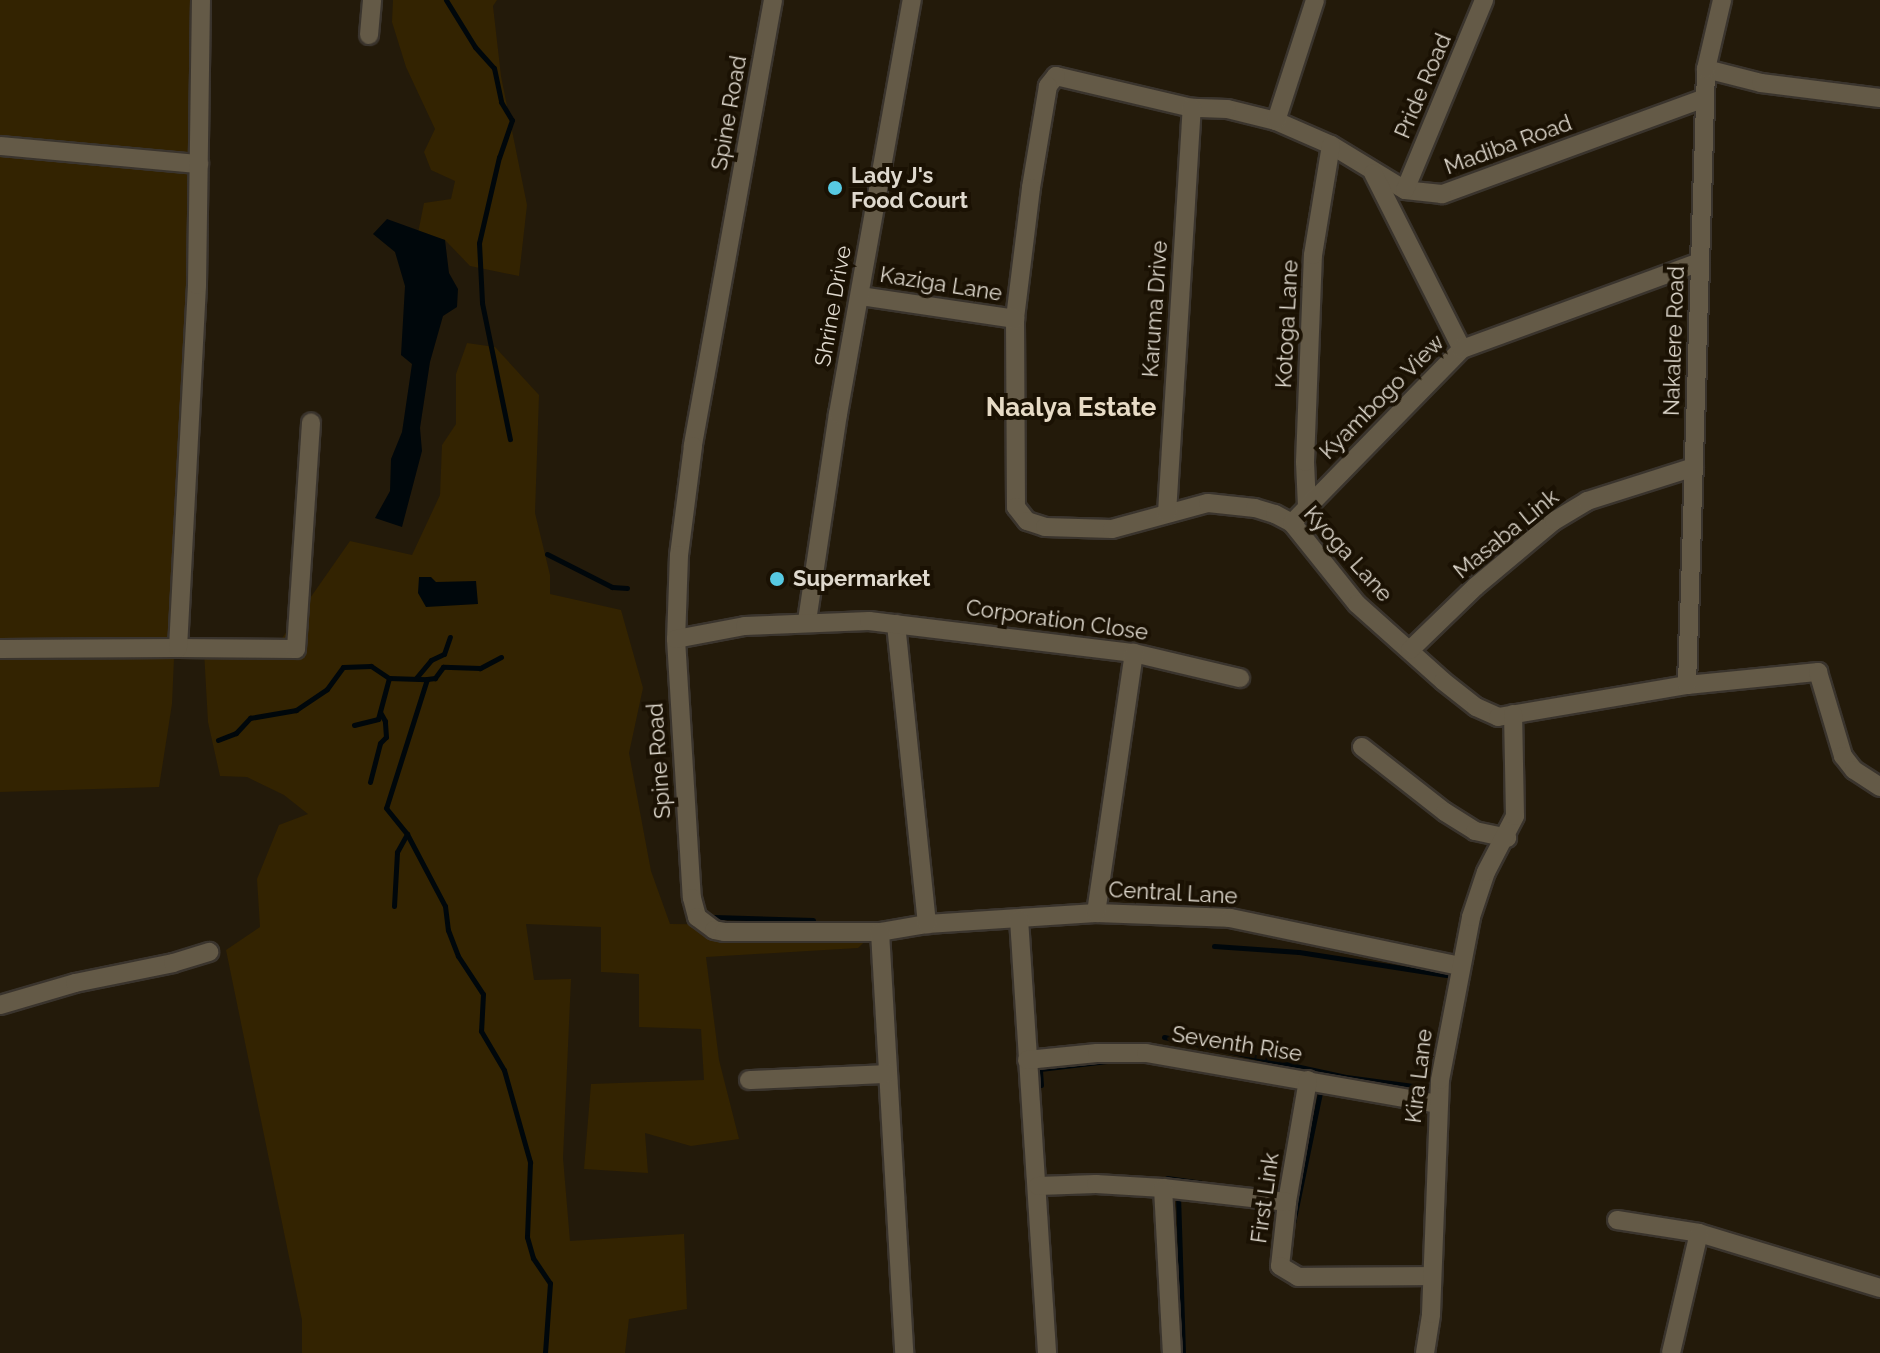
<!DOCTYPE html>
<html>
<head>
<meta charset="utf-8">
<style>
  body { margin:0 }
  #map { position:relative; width:1880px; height:1353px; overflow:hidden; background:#231a0a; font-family:Raleway,sans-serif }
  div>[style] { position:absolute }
  .green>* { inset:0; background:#332301 }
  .water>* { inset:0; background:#00070b }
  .stream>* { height:5px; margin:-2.5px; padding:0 2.5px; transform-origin:2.5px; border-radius:2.5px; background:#00070b }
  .roads { filter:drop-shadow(2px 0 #3a342d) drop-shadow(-2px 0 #3a342d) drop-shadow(0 2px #3a342d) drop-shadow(0 -2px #3a342d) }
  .minor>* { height:18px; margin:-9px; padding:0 9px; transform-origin:9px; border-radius:9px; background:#645a47 }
  .dots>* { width:22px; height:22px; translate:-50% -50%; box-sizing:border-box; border:4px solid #1a1103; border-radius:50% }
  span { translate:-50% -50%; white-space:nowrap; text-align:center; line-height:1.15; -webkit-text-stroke:8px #1a1103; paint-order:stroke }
  .street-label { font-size:22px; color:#dfd9ce }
  .poi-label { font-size:22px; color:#dfd9ce; font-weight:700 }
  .left { translate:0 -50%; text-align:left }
  .quarter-label { font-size:26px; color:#e7dbc6; font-weight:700 }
</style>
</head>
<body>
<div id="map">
  <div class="green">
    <i style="clip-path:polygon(0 0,203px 0,172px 704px,159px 787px,0 792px)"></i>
    <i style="clip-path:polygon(393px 0,497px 0,493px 6px,501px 76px,527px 205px,519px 276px,470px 266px,445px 240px,418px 233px,424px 203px,451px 199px,455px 181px,431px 170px,424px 152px,435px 129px,406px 67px,392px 22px)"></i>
    <i style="clip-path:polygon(467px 343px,495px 347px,539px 395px,535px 513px,550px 575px,550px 594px,621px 610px,643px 688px,629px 753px,651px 871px,670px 924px,881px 926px,858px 948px,706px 957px,719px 1060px,739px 1139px,691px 1146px,645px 1133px,648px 1173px,584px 1169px,591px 1084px,704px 1080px,701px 1029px,639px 1027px,639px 974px,601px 972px,601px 927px,526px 924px,534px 980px,571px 979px,563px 1158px,570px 1241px,684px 1234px,687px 1309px,629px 1319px,625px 1353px,302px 1353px,302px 1320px,226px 950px,260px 927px,257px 879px,279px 825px,308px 814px,284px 795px,247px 777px,220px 776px,208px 722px,204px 651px,278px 644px,350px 541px,412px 555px,440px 495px,442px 445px,456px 424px,456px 374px)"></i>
  </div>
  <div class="water">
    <i style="clip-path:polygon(387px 219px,445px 240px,449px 273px,458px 289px,457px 307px,443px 316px,430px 362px,420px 428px,422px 451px,402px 527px,375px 518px,390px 491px,391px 459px,402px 432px,412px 364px,401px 355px,405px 286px,395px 252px,373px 234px)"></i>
    <i style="clip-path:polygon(419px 577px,431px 577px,436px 582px,476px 581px,478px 604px,426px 607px,418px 593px)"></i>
  </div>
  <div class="stream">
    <i style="left:446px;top:0;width:55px;rotate:58.3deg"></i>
    <i style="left:475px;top:47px;width:28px;rotate:48deg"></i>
    <i style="left:494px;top:68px;width:35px;rotate:78deg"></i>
    <i style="left:501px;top:102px;width:21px;rotate:59deg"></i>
    <i style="left:512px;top:120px;width:39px;rotate:109deg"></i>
    <i style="left:499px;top:157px;width:88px;rotate:103.1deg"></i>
    <i style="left:479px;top:243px;width:60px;rotate:87.1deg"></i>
    <i style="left:482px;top:303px;width:139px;rotate:78.4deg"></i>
    <i style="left:547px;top:554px;width:73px;rotate:26.9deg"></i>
    <i style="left:612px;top:587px;width:15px;rotate:4deg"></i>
    <i style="left:501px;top:657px;width:24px;rotate:152deg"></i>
    <i style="left:480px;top:668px;width:37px;rotate:-178deg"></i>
    <i style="left:443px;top:667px;width:14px;rotate:126deg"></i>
    <i style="left:435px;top:678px;width:8px;rotate:173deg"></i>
    <i style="left:427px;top:679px;width:135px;rotate:107.6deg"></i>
    <i style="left:386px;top:808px;width:33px;rotate:51deg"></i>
    <i style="left:407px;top:834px;width:81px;rotate:62.2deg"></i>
    <i style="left:445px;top:906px;width:24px;rotate:83deg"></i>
    <i style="left:448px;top:930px;width:28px;rotate:69deg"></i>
    <i style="left:458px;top:956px;width:45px;rotate:56.7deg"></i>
    <i style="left:483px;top:994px;width:37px;rotate:93deg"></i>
    <i style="left:481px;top:1031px;width:45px;rotate:59.5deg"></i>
    <i style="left:504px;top:1070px;width:96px;rotate:74.2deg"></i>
    <i style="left:530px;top:1162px;width:75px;rotate:92.3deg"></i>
    <i style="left:527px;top:1237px;width:22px;rotate:74deg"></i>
    <i style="left:533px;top:1258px;width:30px;rotate:56deg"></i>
    <i style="left:550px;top:1283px;width:70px;rotate:94.1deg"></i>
    <i style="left:416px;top:678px;width:23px;rotate:-50deg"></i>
    <i style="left:431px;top:660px;width:14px;rotate:-25deg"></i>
    <i style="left:444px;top:654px;width:18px;rotate:-71deg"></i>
    <i style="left:354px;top:725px;width:25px;rotate:-14deg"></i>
    <i style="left:378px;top:719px;width:42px;rotate:-75deg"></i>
    <i style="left:389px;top:678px;width:38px;rotate:2deg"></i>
    <i style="left:218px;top:740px;width:19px;rotate:-21deg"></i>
    <i style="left:236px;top:733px;width:21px;rotate:-47deg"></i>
    <i style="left:250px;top:718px;width:47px;rotate:-9.9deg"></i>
    <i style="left:296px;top:710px;width:37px;rotate:-34deg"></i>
    <i style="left:327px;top:689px;width:27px;rotate:-54deg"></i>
    <i style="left:343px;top:667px;width:28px;rotate:-2deg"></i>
    <i style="left:371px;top:666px;width:22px;rotate:34deg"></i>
    <i style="left:370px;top:782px;width:40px;rotate:-75.6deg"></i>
    <i style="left:380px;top:743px;width:8px;rotate:-45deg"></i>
    <i style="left:386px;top:737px;width:16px;rotate:-94deg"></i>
    <i style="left:385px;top:721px;width:10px;rotate:-119deg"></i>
    <i style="left:394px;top:906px;width:54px;rotate:-86.8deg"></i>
    <i style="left:397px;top:852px;width:21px;rotate:-61deg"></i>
    <i style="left:714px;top:917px;width:99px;rotate:1.7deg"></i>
    <i style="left:1214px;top:946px;width:85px;rotate:4deg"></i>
    <i style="left:1299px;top:952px;width:149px;rotate:8.9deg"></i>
    <i style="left:1164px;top:1037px;width:186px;rotate:12.4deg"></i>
    <i style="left:1346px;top:1077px;width:90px;rotate:7.7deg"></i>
    <i style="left:1041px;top:1085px;width:16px;rotate:-94deg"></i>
    <i style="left:1040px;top:1069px;width:67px;rotate:-6.8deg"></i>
    <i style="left:1167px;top:1178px;width:34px;rotate:8deg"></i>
    <i style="left:1263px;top:1193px;width:15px;rotate:-20deg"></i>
    <i style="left:1178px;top:1195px;width:158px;rotate:88.2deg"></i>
    <i style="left:1254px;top:1207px;width:24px;rotate:12deg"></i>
    <i style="left:1293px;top:1223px;width:138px;rotate:-78.3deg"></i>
  </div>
  <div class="roads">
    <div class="minor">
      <i style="left:773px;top:0;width:453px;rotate:100.2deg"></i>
      <i style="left:693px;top:446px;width:110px;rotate:97.3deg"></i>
      <i style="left:679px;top:555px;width:84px;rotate:92deg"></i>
      <i style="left:676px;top:639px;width:259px;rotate:86.5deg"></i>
      <i style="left:692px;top:898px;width:20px;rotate:75deg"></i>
      <i style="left:697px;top:917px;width:21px;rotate:37deg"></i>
      <i style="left:714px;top:930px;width:10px;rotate:11deg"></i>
      <i style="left:724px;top:932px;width:156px"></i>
      <i style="left:880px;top:932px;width:48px;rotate:-9.7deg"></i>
      <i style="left:927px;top:924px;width:169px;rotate:-3.7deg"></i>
      <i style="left:1096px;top:913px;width:134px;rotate:2.1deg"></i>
      <i style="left:1230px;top:918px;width:235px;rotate:11.8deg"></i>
      <i style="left:369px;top:35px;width:35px;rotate:-85deg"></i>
      <i style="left:1706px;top:69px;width:57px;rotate:14.3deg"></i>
      <i style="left:1761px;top:83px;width:120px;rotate:7.2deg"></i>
      <i style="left:1705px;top:98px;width:280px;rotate:159.9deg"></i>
      <i style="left:1442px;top:194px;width:37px;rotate:-174deg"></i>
      <i style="left:1405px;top:190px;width:87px;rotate:-148.7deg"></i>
      <i style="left:1331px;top:145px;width:60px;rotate:-156.4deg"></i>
      <i style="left:1276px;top:121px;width:50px;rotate:-166.2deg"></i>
      <i style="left:1227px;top:109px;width:35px;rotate:-178deg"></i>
      <i style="left:1192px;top:108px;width:140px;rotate:-166.8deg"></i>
      <i style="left:1056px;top:76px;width:13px;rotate:129deg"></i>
      <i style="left:1048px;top:86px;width:103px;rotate:99.5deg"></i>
      <i style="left:1031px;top:188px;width:132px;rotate:97deg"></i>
      <i style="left:1015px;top:319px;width:188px;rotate:89.7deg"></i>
      <i style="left:1016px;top:507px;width:18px;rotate:52deg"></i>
      <i style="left:1027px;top:521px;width:19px;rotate:18deg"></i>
      <i style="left:1045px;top:527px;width:67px;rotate:1.7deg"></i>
      <i style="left:1112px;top:529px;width:99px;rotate:-15.2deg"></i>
      <i style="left:1208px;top:503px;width:47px;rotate:6.1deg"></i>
      <i style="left:1255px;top:508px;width:21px;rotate:17deg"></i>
      <i style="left:1275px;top:514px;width:19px;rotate:28deg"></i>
      <i style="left:1292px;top:523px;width:104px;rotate:51.3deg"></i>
      <i style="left:1357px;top:604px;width:115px;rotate:41.8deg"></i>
      <i style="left:1443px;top:681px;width:42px;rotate:38.2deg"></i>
      <i style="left:1476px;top:707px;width:24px;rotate:24deg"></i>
      <i style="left:1498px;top:717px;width:192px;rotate:-9.6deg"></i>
      <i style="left:1687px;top:685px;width:132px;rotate:-5.7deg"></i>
      <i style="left:1818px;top:672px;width:88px;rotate:73.4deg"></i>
      <i style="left:1843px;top:756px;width:18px;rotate:52deg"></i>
      <i style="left:1854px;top:770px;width:31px;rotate:33deg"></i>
      <i style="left:1276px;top:121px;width:127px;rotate:-72.1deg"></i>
      <i style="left:0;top:146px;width:200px;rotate:5.2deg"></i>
      <i style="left:1373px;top:173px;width:197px;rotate:63.2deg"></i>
      <i style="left:1405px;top:190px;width:206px;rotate:-67.4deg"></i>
      <i style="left:860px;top:296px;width:157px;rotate:8.4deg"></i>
      <i style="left:1307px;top:506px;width:44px;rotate:-92.6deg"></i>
      <i style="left:1305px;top:462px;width:207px;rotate:-87.8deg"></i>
      <i style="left:1313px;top:255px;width:111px;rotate:-80.7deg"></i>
      <i style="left:1167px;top:513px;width:406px;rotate:-86.5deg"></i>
      <i style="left:1292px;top:523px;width:243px;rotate:-45.7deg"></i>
      <i style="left:1462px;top:349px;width:253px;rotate:-20.1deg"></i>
      <i style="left:807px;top:621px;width:209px;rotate:-81.5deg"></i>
      <i style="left:838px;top:414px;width:421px;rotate:-79.9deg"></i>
      <i style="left:896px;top:624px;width:302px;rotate:84.1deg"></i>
      <i style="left:676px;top:639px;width:70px;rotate:-10.7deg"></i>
      <i style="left:745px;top:626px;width:124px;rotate:-2.3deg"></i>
      <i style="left:869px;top:621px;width:267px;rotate:6.9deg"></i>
      <i style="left:1134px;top:653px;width:109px;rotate:13.3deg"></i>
      <i style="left:178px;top:648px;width:118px;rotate:0.5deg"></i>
      <i style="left:296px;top:649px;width:227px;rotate:-86.2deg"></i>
      <i style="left:0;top:649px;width:178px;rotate:-0.3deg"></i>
      <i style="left:178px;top:648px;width:363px;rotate:-87deg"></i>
      <i style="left:197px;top:285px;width:285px;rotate:-89.2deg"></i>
      <i style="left:1410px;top:650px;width:91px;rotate:-44.1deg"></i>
      <i style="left:1475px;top:587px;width:103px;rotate:-39.9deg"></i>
      <i style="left:1554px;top:521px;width:39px;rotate:-31deg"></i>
      <i style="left:1587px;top:501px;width:112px;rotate:-17.6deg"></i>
      <i style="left:1687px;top:685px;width:616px;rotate:-88.23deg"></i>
      <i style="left:1706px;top:69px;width:71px;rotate:-76.9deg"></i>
      <i style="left:1362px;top:747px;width:105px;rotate:38.1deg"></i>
      <i style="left:1445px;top:812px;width:36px;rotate:32deg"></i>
      <i style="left:1475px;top:831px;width:33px;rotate:12deg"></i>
      <i style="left:1096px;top:913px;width:263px;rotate:-81.7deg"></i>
      <i style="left:1019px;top:919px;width:435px;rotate:86.3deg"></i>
      <i style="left:880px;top:932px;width:422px;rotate:86.7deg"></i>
      <i style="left:0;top:1005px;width:78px;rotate:-16.3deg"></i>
      <i style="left:75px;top:983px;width:100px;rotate:-11.5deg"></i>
      <i style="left:173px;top:963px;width:38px;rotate:-17deg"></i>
      <i style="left:1027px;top:1060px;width:70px;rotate:-5.7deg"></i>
      <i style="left:1097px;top:1053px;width:49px"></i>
      <i style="left:1146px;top:1053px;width:296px;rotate:9.9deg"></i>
      <i style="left:749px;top:1080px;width:137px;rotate:-2.5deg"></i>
      <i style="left:1308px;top:1080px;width:124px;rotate:99.8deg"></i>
      <i style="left:1287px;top:1202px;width:64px;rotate:96.2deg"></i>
      <i style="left:1280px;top:1266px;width:21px;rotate:31deg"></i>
      <i style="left:1298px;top:1277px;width:134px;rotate:-0.4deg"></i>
      <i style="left:1038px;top:1186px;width:58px;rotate:-2deg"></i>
      <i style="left:1096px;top:1184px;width:67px;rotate:3.4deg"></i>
      <i style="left:1163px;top:1188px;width:125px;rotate:6.4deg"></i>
      <i style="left:1163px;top:1188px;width:165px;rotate:86.9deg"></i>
      <i style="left:1617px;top:1220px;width:83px;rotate:9deg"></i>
      <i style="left:1699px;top:1233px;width:189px;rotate:16.9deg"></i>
      <i style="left:1425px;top:1353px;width:39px;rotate:-81deg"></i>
      <i style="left:1431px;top:1314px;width:234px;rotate:-87.8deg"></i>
      <i style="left:1440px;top:1080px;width:166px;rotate:-79.2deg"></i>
      <i style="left:1471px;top:917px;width:47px;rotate:-71.6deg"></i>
      <i style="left:1486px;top:872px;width:63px;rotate:-62.6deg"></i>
      <i style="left:1515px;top:816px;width:102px;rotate:-91.1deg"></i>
      <i style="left:1671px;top:1353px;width:123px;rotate:-76.9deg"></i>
    </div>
  </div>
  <div class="dots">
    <i style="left:835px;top:188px;background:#57c9e2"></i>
    <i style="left:777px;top:579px;background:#57c9e2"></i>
  </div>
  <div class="street-label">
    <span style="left:1423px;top:86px;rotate:-67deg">Pride Road</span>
    <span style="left:729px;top:113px;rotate:-80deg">Spine Road</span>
    <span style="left:1508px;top:145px;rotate:-20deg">Madiba Road</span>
    <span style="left:941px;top:284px;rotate:9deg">Kaziga Lane</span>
    <span style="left:833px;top:306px;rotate:-80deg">Shrine Drive</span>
    <span style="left:1155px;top:309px;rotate:-86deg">Karuma Drive</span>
    <span style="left:1287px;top:324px;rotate:-87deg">Kotoga Lane</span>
    <span style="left:1674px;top:341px;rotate:-88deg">Nakalere Road</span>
    <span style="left:1382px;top:397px;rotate:-45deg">Kyambogo View</span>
    <span style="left:1506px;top:534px;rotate:-39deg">Masaba Link</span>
    <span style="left:1348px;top:554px;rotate:48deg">Kyoga Lane</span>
    <span style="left:1057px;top:620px;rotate:8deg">Corporation Close</span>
    <span style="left:659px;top:761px;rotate:-94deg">Spine Road</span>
    <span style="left:1173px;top:893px;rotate:3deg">Central Lane</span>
    <span style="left:1237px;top:1044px;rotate:9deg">Seventh Rise</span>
    <span style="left:1419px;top:1076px;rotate:-83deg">Kira Lane</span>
    <span style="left:1265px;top:1198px;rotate:-82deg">First Link</span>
  </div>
  <div class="poi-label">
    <span class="left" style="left:851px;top:188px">Lady J's<br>Food Court</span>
    <span class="left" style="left:793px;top:579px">Supermarket</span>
  </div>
  <div class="quarter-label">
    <span style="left:1071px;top:408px">Naalya Estate</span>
  </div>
</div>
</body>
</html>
